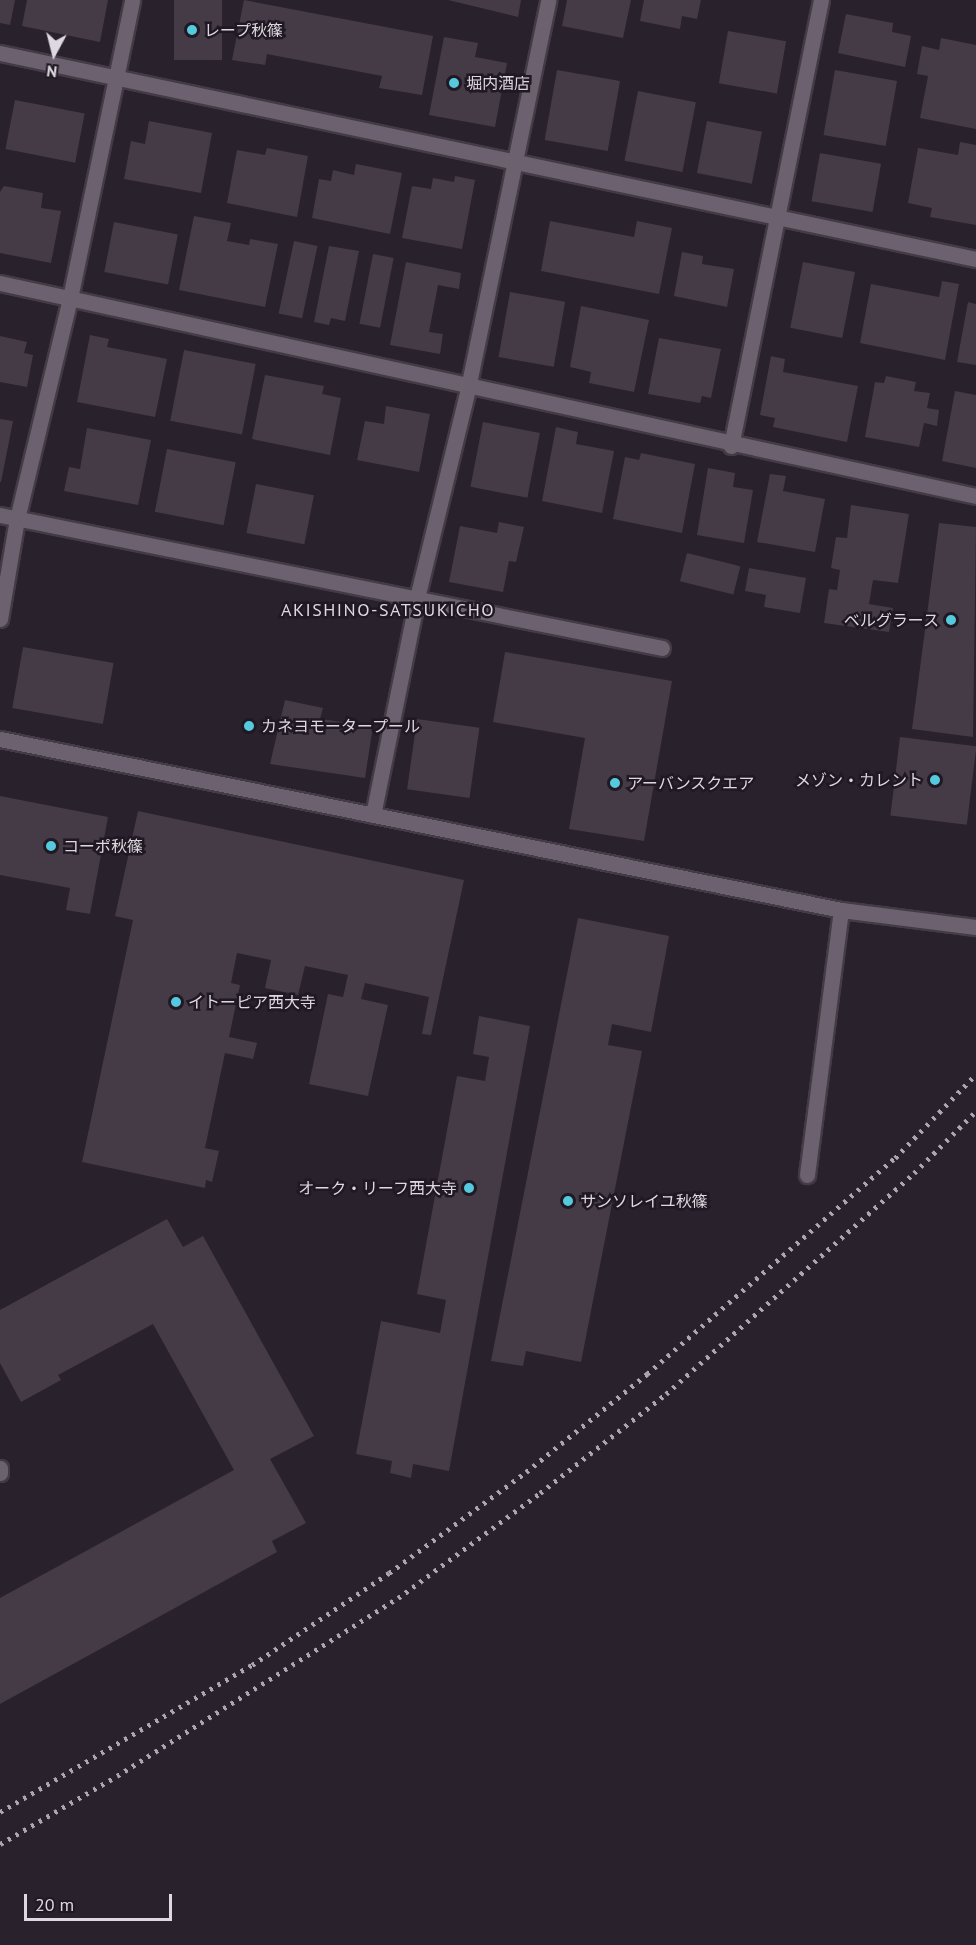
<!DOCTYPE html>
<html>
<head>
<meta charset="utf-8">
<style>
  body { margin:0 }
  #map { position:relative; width:976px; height:1945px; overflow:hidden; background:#29212c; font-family:"PT Sans","Noto Sans JP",sans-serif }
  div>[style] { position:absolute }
  .building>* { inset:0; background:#443b47; transform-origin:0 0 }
  .roads { filter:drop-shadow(2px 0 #433b45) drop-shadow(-2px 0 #433b45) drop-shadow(0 2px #433b45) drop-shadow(0 -2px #433b45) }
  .minor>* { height:15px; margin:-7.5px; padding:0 7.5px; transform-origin:7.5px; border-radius:7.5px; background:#6c626f }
  .rail>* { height:4.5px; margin-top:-2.25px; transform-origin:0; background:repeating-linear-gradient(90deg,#aca6af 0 3px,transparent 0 9px) }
  .dots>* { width:16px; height:16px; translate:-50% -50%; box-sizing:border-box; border:3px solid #201822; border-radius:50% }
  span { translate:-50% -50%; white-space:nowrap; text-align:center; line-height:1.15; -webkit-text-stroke:5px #201822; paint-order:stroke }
  .poi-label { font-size:16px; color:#ded8e0 }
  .left { translate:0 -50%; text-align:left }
  .right { translate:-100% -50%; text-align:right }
  .neighbourhood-label { font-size:18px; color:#ded8e0; letter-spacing:1.5px }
  .north { position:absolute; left:24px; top:24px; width:60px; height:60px; -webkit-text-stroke:4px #201822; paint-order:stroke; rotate:187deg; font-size:16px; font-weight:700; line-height:24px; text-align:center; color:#ded8e0 }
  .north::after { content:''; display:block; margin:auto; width:21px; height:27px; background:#ded8e0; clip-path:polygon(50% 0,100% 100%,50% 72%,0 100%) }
  .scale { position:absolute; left:24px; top:1894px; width:148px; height:27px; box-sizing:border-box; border:3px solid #ded8e0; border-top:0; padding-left:8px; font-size:18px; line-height:21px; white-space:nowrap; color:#ded8e0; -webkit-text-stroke:4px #201822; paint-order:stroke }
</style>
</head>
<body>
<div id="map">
  <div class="building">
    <i style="clip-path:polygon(0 0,15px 0,10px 25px,0 23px)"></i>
    <i style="clip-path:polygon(27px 0,108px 0,100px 42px,22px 26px)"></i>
    <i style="left:174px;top:0;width:48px;height:60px"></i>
    <i style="clip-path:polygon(244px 0,433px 36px,422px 95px,379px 88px,382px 76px,267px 54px,265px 65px,232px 60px)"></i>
    <i style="clip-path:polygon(448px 0,521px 0,518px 17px)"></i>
    <i style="clip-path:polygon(567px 0,631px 0,623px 38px,562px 26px)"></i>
    <i style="clip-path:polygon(644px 0,701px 0,697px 19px,682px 16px,680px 29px,640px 21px)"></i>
    <i style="clip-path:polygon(846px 14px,893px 23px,892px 32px,911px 36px,905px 67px,838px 53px)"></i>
    <i style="left:728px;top:31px;width:59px;height:53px;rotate:10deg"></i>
    <i style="clip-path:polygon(444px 37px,478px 43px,475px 57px,507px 63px,495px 127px,429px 115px)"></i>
    <i style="clip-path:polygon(941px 38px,976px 45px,976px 129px,920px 118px,928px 76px,917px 74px,922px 46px,939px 50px)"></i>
    <i style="left:557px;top:70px;width:64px;height:71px;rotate:10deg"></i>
    <i style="left:835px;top:70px;width:63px;height:66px;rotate:10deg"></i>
    <i style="left:638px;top:91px;width:59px;height:71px;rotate:11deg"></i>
    <i style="left:15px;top:100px;width:71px;height:50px;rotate:11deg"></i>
    <i style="clip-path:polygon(149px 121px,212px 133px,201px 193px,124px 179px,131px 141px,145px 144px)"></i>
    <i style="left:707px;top:121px;width:56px;height:53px;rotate:11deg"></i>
    <i style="clip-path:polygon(960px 142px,976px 145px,976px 225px,930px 217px,932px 208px,908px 203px,918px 148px,958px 155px)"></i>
    <i style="clip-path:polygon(267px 148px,308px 156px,297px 217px,227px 203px,237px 150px,265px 155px)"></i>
    <i style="left:820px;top:153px;width:62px;height:49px;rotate:10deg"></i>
    <i style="clip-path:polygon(356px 164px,402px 173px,390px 234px,312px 218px,319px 179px,331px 181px,333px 170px,354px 175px)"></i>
    <i style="clip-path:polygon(455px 176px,475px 180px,462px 249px,402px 238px,412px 186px,431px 189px,433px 178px,454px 182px)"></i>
    <i style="clip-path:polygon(4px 186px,43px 193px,41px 208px,61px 211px,51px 263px,0 253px,0 192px)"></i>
    <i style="clip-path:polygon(194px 216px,231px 223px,227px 241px,249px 245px,250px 239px,278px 244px,265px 307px,179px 290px)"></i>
    <i style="clip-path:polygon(550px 221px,634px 237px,637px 221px,672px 228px,659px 294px,541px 271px)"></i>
    <i style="left:114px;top:222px;width:65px;height:51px;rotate:11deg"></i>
    <i style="left:294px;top:241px;width:24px;height:74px;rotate:12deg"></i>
    <i style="clip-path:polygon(329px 246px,359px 251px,345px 321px,331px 318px,329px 325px,314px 322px)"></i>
    <i style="clip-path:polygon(682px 252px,703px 256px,702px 264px,734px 269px,727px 307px,674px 296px)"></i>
    <i style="left:373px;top:254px;width:21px;height:71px;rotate:11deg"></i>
    <i style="clip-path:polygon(406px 262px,461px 273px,459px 289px,438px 285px,429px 332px,443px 334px,440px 354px,390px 345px)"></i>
    <i style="left:803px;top:262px;width:53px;height:67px;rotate:11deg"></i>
    <i style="clip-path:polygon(942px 281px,959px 284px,945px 360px,860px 343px,871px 284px,939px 297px)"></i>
    <i style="left:510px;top:292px;width:56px;height:66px;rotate:10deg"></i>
    <i style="clip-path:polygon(968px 302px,976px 304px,976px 365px,957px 362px)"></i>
    <i style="clip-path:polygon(581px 306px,649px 320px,634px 392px,589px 383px,591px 372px,570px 367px)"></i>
    <i style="clip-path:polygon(90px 335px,109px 339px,107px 347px,167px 359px,155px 417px,77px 402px)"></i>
    <i style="clip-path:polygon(0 336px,27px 342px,24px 353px,33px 355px,27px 387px,0 382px)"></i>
    <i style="clip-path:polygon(659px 338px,721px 349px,711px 398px,702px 396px,700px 403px,648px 394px)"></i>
    <i style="left:184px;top:350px;width:73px;height:72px;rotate:11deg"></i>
    <i style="clip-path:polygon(771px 356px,785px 359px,783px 372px,858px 386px,847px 442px,773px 427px,775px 418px,760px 415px)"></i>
    <i style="clip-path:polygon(265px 375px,324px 386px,322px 394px,341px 398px,330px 455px,252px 439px)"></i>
    <i style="clip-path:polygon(886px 376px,916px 382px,914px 391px,930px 393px,927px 408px,939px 410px,937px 426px,924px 423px,919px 447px,865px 437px,875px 382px,884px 383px)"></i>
    <i style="clip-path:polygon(955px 391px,976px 395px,976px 468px,942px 461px)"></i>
    <i style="clip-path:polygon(386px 406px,430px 414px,419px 472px,357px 460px,365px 421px,384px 424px)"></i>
    <i style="clip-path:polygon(0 419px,13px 421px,1px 482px,0 482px)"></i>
    <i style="left:483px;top:422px;width:58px;height:66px;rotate:11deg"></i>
    <i style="clip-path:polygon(556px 427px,578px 432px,576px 444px,614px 451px,602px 513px,542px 501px)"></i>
    <i style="clip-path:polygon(87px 428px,151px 440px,138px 505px,64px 491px,69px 467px,80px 469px)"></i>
    <i style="left:167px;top:449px;width:70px;height:64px;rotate:11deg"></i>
    <i style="clip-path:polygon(641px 453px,695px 464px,682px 533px,613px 519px,625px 457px,639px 460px)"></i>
    <i style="clip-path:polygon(708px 468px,735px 473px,733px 487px,753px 490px,744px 543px,697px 535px)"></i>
    <i style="clip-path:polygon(770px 474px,786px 476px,783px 491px,825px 499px,815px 552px,757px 542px)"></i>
    <i style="left:256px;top:484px;width:59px;height:50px;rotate:11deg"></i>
    <i style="clip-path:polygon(851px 505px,909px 514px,898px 583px,873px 580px,869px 604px,893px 608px,889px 632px,824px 623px,829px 589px,837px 590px,840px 570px,831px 568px,836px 537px,847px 538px)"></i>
    <i style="clip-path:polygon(499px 522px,524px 527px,516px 562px,509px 561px,503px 592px,449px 582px,460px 526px,497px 533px)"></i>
    <i style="clip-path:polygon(939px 523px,976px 527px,973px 737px,912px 729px)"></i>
    <i style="left:687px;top:553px;width:55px;height:29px;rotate:14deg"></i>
    <i style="clip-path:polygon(749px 568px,806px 578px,800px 613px,764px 607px,766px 595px,745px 591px)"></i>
    <i style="left:23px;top:647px;width:92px;height:62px;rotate:10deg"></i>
    <i style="clip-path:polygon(505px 652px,672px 681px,644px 841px,569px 829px,585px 738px,493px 722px)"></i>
    <i style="clip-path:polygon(285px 700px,323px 708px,320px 719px,373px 726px,365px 778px,270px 764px)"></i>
    <i style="left:417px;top:719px;width:63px;height:71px;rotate:8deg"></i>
    <i style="left:900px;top:737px;width:77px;height:79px;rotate:7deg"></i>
    <i style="clip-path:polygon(0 796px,108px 817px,90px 914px,66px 910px,70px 888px,0 875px)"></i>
    <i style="clip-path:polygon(138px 811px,464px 880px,431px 1035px,422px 1034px,429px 997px,365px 983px,361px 999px,388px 1005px,368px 1096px,309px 1084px,328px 994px,343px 997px,348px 975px,305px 966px,298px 995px,265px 988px,271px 960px,237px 953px,231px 983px,240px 985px,229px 1037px,257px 1043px,253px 1059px,225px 1053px,205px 1148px,219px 1151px,212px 1182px,206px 1180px,205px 1188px,82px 1162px,133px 920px,115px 916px)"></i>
    <i style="clip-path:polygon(578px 918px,669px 936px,651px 1032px,612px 1024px,608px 1045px,642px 1051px,581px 1362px,526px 1351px,523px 1366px,491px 1361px)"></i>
    <i style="clip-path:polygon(479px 1016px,530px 1026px,449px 1471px,413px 1464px,411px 1478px,390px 1473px,392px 1461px,356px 1454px,381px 1321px,440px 1333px,446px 1300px,417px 1294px,457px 1076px,485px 1081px,489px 1057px,473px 1054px)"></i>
    <i style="clip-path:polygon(167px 1219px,183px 1247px,203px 1236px,314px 1436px,270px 1459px,306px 1523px,272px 1541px,277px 1552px,0 1704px,0 1598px,234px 1470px,153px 1324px,58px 1375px,61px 1380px,21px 1402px,0 1363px,0 1310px)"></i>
  </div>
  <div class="roads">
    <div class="minor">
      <i style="left:0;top:53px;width:998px;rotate:11.92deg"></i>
      <i style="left:0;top:283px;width:999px;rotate:12.31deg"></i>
      <i style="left:731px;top:446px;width:455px;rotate:-78.6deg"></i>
      <i style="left:0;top:515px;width:675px;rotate:11.36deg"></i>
      <i style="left:0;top:619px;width:101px;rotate:-80.4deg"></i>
      <i style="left:17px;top:519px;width:227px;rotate:-76.5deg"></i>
      <i style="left:70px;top:298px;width:304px;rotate:-78.2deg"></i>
      <i style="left:0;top:739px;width:858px;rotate:11.49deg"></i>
      <i style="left:841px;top:910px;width:136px;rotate:7.2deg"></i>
      <i style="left:373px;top:815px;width:221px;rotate:-78.5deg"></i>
      <i style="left:417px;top:598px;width:216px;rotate:-76.3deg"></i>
      <i style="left:468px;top:388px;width:396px;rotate:-78.3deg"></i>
      <i style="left:807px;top:1175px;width:267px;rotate:-82.7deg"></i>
      <i style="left:0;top:1468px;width:5px;rotate:90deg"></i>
    </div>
  </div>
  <div class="rail">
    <i style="left:0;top:1812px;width:292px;rotate:-30.3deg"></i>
    <i style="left:252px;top:1665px;width:165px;rotate:-33.9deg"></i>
    <i style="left:389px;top:1573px;width:170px;rotate:-36.4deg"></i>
    <i style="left:526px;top:1472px;width:156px;rotate:-39deg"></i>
    <i style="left:647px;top:1374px;width:329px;rotate:-41.1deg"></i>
    <i style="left:895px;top:1158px;width:117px;rotate:-46deg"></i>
    <i style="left:0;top:1844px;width:135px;rotate:-30.2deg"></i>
    <i style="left:117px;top:1776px;width:333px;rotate:-32.4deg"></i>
    <i style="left:398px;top:1598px;width:177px;rotate:-36.5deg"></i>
    <i style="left:540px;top:1493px;width:160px;rotate:-38.2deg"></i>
    <i style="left:666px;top:1394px;width:332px;rotate:-41.7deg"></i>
    <i style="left:914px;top:1173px;width:88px;rotate:-45deg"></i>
  </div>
  <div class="dots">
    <i style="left:192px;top:30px;background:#55cadf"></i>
    <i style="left:454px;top:83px;background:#55cadf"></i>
    <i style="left:951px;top:620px;background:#55cadf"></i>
    <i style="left:249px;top:726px;background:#55cadf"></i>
    <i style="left:935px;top:780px;background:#55cadf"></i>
    <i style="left:615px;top:783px;background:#55cadf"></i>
    <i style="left:51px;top:846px;background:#55cadf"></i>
    <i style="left:176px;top:1002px;background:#55cadf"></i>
    <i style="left:469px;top:1188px;background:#55cadf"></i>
    <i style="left:568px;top:1201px;background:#55cadf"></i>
  </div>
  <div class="poi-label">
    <span class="left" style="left:204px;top:30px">レープ秋篠</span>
    <span class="left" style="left:466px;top:83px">堀内酒店</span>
    <span class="right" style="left:939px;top:620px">ベルグラース</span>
    <span class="left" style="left:261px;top:726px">カネヨモータープール</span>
    <span class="right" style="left:923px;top:780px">メゾン・カレント</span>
    <span class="left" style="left:627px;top:783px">アーバンスクエア</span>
    <span class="left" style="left:63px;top:846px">コーポ秋篠</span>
    <span class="left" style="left:188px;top:1002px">イトーピア西大寺</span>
    <span class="right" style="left:457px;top:1188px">オーク・リーフ西大寺</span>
    <span class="left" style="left:580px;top:1201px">サンソレイユ秋篠</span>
  </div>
  <div class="neighbourhood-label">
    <span style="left:388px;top:610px">AKISHINO-SATSUKICHO</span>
  </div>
  <div class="north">N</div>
  <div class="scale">20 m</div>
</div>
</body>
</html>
